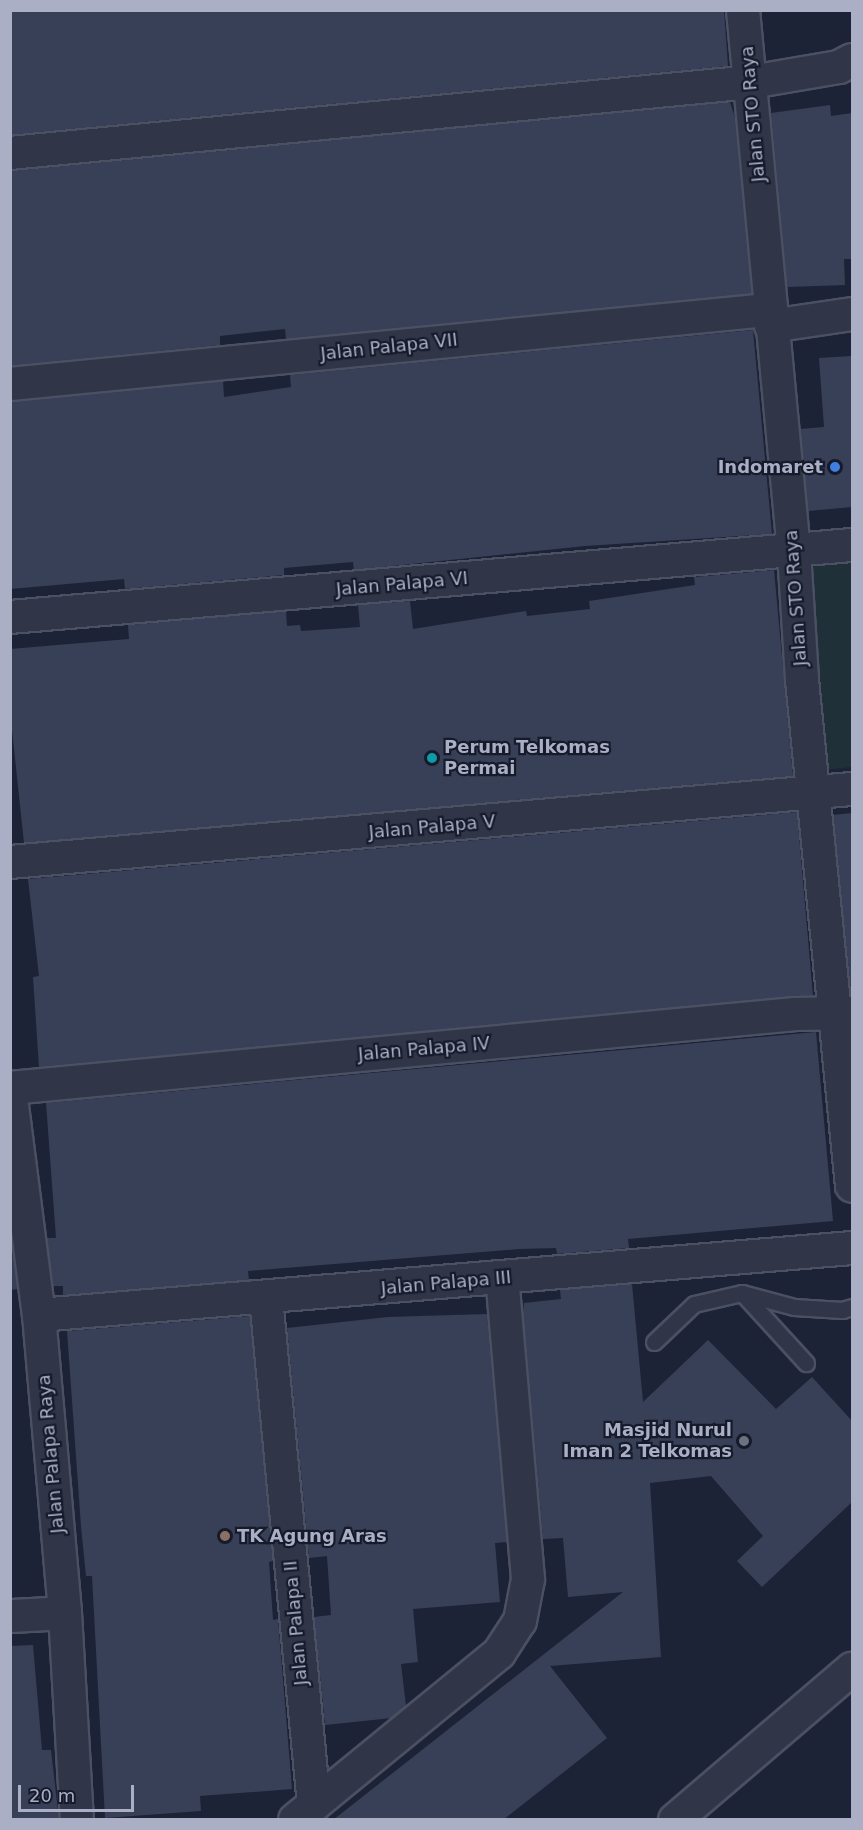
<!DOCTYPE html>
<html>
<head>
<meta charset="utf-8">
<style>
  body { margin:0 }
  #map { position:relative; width:863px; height:1830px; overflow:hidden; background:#1d2337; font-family:"DejaVu Sans",sans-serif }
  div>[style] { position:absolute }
  .green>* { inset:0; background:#1f3038 }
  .building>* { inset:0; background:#384058 }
  .roads { filter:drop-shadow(2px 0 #4b5062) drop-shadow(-2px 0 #4b5062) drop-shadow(0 2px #4b5062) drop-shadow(0 -2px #4b5062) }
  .service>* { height:15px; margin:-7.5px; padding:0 7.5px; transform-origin:7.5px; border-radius:7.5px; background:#303647 }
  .minor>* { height:32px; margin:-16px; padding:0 16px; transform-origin:16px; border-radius:16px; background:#303647 }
  .dots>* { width:16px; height:16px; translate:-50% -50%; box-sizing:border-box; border:3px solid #161b2b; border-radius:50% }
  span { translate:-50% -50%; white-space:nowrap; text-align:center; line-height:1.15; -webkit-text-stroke:4.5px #161b2b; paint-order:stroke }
  .street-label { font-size:18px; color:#aaafc5 }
  .poi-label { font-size:18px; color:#aaafc5; font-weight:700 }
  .right { translate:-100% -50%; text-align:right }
  .left { translate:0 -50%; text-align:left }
  .frame { position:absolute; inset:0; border:12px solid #aaafc5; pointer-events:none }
  .scale { position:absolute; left:18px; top:1785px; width:116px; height:27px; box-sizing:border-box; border:3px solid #aaafc5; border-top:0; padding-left:8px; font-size:18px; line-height:21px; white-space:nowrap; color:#aaafc5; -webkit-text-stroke:4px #161b2b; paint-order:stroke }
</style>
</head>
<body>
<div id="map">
  <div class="green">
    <i style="clip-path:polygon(852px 557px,852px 767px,823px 770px,801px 562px)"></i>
  </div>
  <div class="building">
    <i style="clip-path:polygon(10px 10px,724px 10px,728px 66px,10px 135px)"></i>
    <i style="clip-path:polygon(730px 102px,735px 118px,752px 294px,286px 339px,285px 329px,220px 336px,220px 345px,10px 366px,10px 171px)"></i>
    <i style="clip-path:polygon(830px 105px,831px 116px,852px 113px,852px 259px,844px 259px,845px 285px,787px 287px,771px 113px)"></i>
    <i style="clip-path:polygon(753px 330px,772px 534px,585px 546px,354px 570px,353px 562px,284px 568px,284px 575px,125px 589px,124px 579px,10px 589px,10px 402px,223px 381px,224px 397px,291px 387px,290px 375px)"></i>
    <i style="clip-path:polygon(852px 356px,852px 507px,808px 511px,800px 429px,824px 427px,819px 358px)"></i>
    <i style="clip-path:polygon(774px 570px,793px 776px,24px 843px,10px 711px,10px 649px,129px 639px,128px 625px,286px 611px,287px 626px,300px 625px,301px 631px,360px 627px,358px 605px,410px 601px,413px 629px,526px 611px,527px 616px,590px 609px,589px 601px,695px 585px,694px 577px)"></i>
    <i style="clip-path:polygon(797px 812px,813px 996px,39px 1067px,33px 977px,39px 976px,28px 879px)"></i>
    <i style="clip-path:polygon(852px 813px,852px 993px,851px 993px,833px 815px)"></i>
    <i style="clip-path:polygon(816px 1032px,833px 1221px,628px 1239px,629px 1248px,557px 1254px,556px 1248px,519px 1249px,248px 1271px,249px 1280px,63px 1295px,63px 1286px,53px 1286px,47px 1238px,56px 1238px,46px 1103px)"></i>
    <i style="clip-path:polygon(10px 1240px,18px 1289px,10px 1290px)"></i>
    <i style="clip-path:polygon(632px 1284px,643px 1402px,708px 1340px,776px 1409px,812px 1377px,852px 1421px,852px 1502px,762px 1587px,737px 1561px,763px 1536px,711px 1476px,650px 1483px,661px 1657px,550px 1666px,607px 1738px,503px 1820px,333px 1820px,623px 1592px,568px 1597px,563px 1538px,543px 1539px,523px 1312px,524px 1303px,561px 1299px,560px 1290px)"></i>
    <i style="clip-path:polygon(487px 1314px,507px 1542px,495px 1543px,500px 1602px,413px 1609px,418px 1662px,401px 1664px,406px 1706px,392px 1718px,325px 1725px,314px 1617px,331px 1615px,327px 1556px,309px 1558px,287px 1328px,388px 1317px)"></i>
    <i style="clip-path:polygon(250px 1316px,273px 1561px,269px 1562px,273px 1620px,278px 1619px,292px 1789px,200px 1796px,201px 1811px,105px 1818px,92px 1576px,86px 1576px,81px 1526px,67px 1331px)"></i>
    <i style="clip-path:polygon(33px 1645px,42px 1750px,51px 1750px,59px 1820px,10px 1820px,10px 1646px)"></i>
  </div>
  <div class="roads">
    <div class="service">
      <i style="left:742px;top:1293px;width:95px;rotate:47.6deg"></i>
      <i style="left:654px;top:1342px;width:55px;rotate:-43.5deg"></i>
      <i style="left:694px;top:1304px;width:49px;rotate:-12.9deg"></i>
      <i style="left:742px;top:1293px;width:54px;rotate:15.1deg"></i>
      <i style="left:794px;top:1307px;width:48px;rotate:3.6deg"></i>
      <i style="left:842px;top:1310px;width:10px;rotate:-17deg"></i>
    </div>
    <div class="minor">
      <i style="left:743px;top:10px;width:544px;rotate:84.62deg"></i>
      <i style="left:794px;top:552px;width:128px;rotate:86.4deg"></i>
      <i style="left:802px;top:680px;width:508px;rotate:84.36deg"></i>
      <i style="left:10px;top:153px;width:744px;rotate:-5.47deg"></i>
      <i style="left:751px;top:82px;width:89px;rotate:-9.7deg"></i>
      <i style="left:839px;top:67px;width:15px;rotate:-28deg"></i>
      <i style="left:771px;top:326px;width:82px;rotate:-8.4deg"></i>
      <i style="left:10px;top:384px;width:762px;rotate:-5.58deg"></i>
      <i style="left:10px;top:617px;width:845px;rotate:-4.89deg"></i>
      <i style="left:10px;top:862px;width:845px;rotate:-4.96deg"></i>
      <i style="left:10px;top:1088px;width:789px;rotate:-5.38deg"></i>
      <i style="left:796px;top:1014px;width:56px;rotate:-1deg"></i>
      <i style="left:10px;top:1090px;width:227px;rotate:82.7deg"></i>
      <i style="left:39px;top:1315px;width:299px;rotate:85deg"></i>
      <i style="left:65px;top:1613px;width:207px;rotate:86.7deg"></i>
      <i style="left:266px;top:1298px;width:509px;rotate:84.59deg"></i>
      <i style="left:39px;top:1315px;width:816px;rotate:-4.71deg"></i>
      <i style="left:10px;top:1616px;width:55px;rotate:-3.1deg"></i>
      <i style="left:295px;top:1820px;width:264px;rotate:-39.3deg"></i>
      <i style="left:499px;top:1653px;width:38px;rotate:-57deg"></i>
      <i style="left:520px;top:1621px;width:43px;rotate:-79.2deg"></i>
      <i style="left:528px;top:1579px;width:302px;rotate:-94.9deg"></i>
      <i style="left:675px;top:1820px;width:233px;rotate:-40.5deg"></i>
    </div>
  </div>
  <div class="dots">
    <i style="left:835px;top:467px;background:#3f7fe0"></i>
    <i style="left:432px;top:758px;background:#0f9aa8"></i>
    <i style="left:744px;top:1441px;background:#6b7280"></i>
    <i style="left:225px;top:1536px;background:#8d6e63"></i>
  </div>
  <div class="street-label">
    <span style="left:753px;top:114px;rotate:-95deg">Jalan STO Raya</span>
    <span style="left:389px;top:347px;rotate:-6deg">Jalan Palapa VII</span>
    <span style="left:402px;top:584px;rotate:-5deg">Jalan Palapa VI</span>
    <span style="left:796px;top:598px;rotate:-94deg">Jalan STO Raya</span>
    <span style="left:432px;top:827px;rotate:-5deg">Jalan Palapa V</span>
    <span style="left:424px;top:1049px;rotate:-5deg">Jalan Palapa IV</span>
    <span style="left:446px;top:1283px;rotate:-5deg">Jalan Palapa III</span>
    <span style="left:51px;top:1454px;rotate:-95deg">Jalan Palapa Raya</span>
    <span style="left:296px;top:1623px;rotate:-95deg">Jalan Palapa II</span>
  </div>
  <div class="poi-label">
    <span class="right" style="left:823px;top:467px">Indomaret</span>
    <span class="left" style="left:444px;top:758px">Perum Telkomas<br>Permai</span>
    <span class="right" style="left:732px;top:1441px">Masjid Nurul<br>Iman 2 Telkomas</span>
    <span class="left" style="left:237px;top:1536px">TK Agung Aras</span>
  </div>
  <div class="frame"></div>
  <div class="scale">20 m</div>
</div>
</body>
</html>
